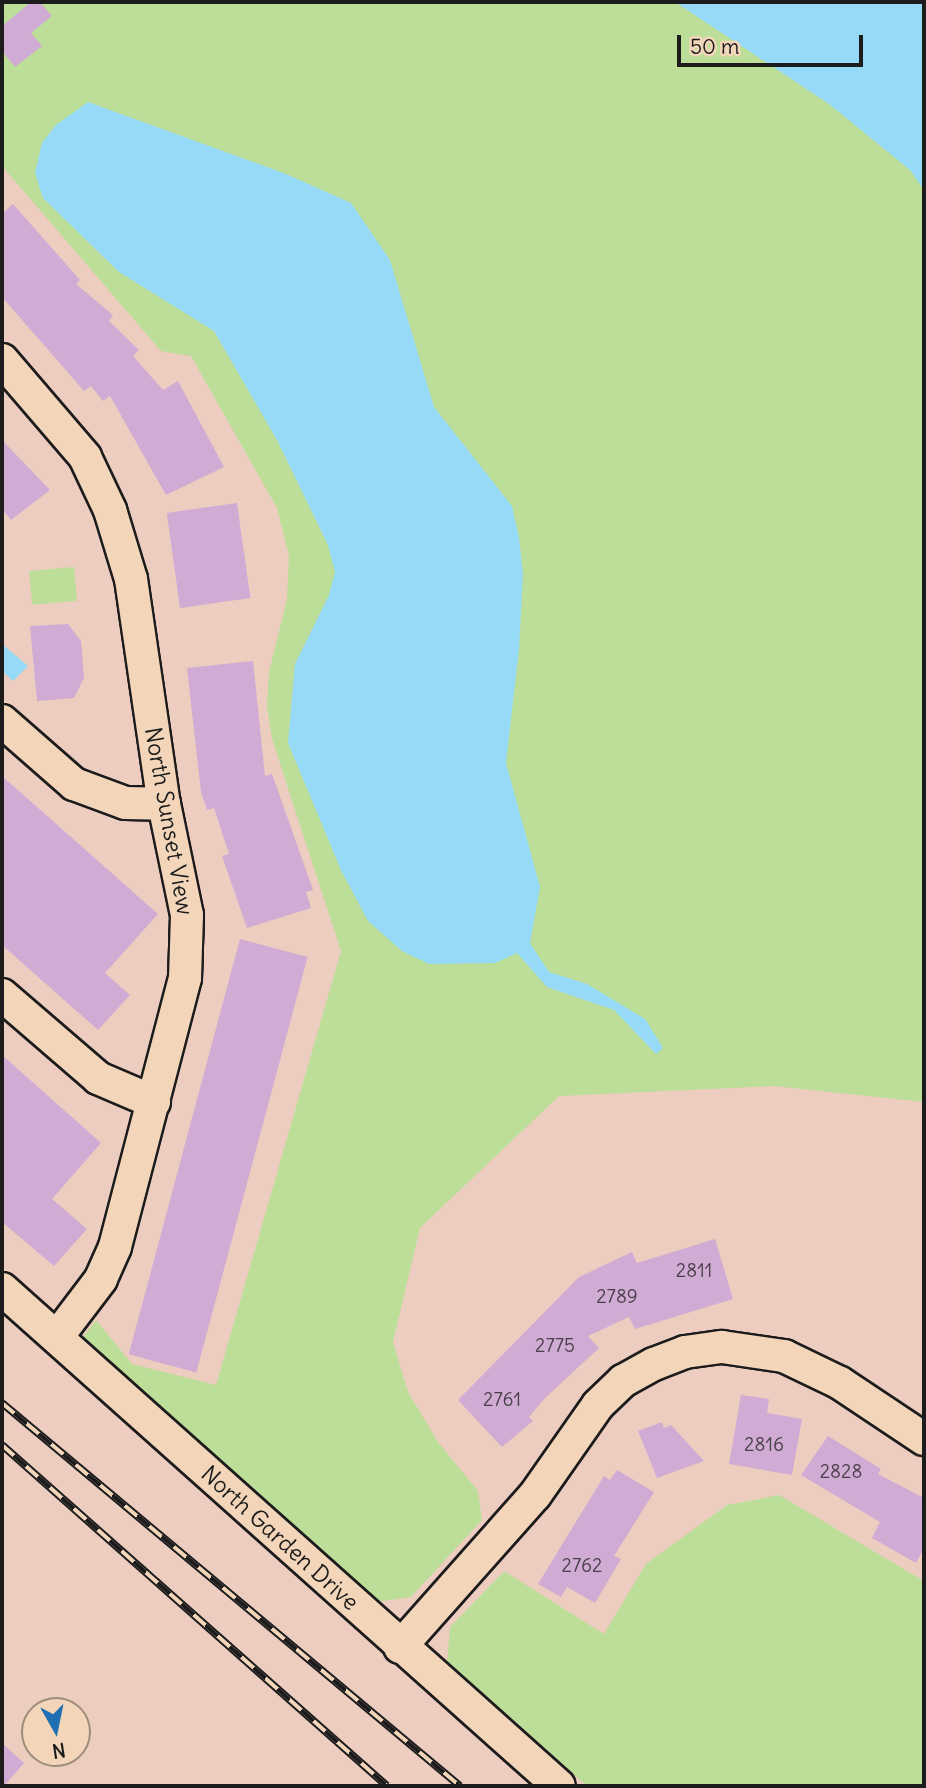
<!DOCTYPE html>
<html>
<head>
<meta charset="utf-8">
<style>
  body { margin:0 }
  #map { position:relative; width:926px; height:1788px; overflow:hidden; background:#eccdbf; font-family:Delius,sans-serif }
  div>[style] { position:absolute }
  .green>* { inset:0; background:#bcde98; transform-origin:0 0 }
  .water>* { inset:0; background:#96daf8 }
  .building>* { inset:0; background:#d0abd4; transform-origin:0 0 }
  .roads { filter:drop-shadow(2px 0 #1c1c1c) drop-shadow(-2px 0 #1c1c1c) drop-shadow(0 2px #1c1c1c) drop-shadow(0 -2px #1c1c1c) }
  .minor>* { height:32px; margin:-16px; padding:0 16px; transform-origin:16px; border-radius:16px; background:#f3d6ba }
  .rail>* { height:8px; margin-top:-4px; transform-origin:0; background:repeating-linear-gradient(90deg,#f3d6ba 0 16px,#1c1c1c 0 32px); box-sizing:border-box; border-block:2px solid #1c1c1c }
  span { translate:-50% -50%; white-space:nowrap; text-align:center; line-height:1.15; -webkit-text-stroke:6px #f3d6ba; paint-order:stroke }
  .number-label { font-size:19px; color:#49404a }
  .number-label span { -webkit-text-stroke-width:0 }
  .street-label { font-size:23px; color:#1c1c1c }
  .frame { position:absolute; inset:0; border:4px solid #1c1c1c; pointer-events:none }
  .north { position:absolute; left:21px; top:1697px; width:70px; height:70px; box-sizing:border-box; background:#f3d6ba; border:2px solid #9d8c7b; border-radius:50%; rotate:171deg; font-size:19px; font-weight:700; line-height:28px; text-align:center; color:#1c1c1c }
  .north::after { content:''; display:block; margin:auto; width:24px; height:32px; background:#1f6fb2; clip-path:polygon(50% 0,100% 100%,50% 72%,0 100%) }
  .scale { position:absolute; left:677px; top:35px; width:186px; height:32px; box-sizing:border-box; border:4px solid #1c1c1c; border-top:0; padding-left:9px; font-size:21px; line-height:24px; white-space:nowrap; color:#1c1c1c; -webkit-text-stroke:5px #f3d6ba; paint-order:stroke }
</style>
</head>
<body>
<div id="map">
  <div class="green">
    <i style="clip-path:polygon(2px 2px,924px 2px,924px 1102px,774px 1086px,559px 1096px,420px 1228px,393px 1342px,408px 1392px,438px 1442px,478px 1491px,482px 1520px,411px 1597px,377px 1602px,80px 1341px,96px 1320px,132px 1364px,216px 1385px,341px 951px,272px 739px,267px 706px,269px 672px,287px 599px,289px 556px,277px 508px,191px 356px,161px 351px,2px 166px)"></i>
    <i style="left:74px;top:567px;width:34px;height:45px;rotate:85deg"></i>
    <i style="clip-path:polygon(779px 1495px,924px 1581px,924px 1786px,587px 1786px,447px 1661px,450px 1627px,504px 1571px,604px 1634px,646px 1564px,727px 1505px)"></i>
  </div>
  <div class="water">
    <i style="clip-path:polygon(675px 2px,924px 2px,924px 190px,910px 170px,829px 104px)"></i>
    <i style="clip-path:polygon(88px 102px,286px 174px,351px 203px,390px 260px,434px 407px,512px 506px,519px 538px,523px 574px,519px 649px,506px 763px,540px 887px,530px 943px,549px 972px,587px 984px,645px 1019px,663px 1048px,656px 1054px,614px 1010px,547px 987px,517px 953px,495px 963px,429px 964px,402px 951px,368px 921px,341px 870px,288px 743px,295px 664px,329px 595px,335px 572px,328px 545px,277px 440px,214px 331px,119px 272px,43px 198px,35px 173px,42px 143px,56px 125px)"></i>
    <i style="clip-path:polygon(2px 644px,28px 666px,13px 681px,2px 671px)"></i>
  </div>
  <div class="building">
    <i style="clip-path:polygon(31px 2px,40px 2px,52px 16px,31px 33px,42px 46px,15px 67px,2px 51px,2px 26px)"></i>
    <i style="clip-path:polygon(13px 204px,80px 280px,76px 284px,113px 315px,109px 321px,139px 350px,133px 356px,163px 390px,178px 381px,224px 467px,166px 495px,110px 396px,103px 401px,91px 386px,84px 391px,2px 297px,2px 214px)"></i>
    <i style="clip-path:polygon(2px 440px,50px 490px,11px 520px,2px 509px)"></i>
    <i style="left:237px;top:503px;width:96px;height:71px;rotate:82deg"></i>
    <i style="clip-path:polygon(68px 624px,81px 641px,84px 678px,74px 698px,37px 701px,30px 626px)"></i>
    <i style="clip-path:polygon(253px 661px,265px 776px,272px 774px,313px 890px,306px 892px,311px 908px,247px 928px,222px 856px,229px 854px,214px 808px,207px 810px,201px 792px,187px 668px)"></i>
    <i style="clip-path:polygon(2px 776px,158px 914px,105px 973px,130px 995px,98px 1030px,2px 945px)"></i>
    <i style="left:240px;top:939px;width:70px;height:430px;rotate:15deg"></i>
    <i style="clip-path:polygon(2px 1055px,101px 1143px,52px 1199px,87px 1229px,54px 1266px,2px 1222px)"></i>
    <i style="clip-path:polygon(715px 1239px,733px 1299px,635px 1329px,629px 1317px,588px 1336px,599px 1348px,545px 1398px,529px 1417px,533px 1421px,502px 1447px,458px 1400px,579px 1277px,632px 1252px,637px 1263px)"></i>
    <i style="clip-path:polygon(741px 1395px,769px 1399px,767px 1413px,802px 1419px,792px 1475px,729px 1464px)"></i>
    <i style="clip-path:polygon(662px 1422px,664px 1428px,671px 1425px,704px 1461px,657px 1478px,638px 1431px)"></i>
    <i style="clip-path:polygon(828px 1436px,881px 1469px,878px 1474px,924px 1498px,924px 1548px,916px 1563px,872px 1538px,880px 1522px,801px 1475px)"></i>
    <i style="clip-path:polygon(617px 1470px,654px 1492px,614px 1556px,621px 1559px,595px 1603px,567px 1587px,561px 1597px,538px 1584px,604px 1476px,610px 1480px)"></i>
    <i style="clip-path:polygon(2px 1743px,24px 1763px,4px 1786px,2px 1786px)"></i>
  </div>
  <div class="roads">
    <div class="minor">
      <i style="left:2px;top:360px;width:128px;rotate:49.4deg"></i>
      <i style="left:85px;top:457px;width:59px;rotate:64.7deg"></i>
      <i style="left:110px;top:510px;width:72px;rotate:73.1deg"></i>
      <i style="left:131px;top:579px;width:227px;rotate:81.7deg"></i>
      <i style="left:164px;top:804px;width:113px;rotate:78.3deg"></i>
      <i style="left:187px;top:915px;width:63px;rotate:91.8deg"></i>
      <i style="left:185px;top:978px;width:278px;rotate:104.6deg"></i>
      <i style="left:115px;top:1247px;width:35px;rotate:114deg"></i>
      <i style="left:101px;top:1279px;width:73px;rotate:127.2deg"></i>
      <i style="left:2px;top:721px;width:96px;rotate:41.2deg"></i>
      <i style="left:74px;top:784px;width:54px;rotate:20.4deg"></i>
      <i style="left:125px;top:803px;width:39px;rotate:1deg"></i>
      <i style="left:2px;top:995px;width:127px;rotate:40.8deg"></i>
      <i style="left:98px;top:1078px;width:61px;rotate:23.2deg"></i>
      <i style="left:2px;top:1289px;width:746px;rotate:41.74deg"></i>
      <i style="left:400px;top:1647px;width:203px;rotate:-48.4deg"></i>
      <i style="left:535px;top:1495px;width:110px;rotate:-55deg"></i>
      <i style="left:598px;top:1405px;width:35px;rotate:-44deg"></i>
      <i style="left:623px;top:1381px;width:35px;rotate:-29deg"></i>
      <i style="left:654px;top:1364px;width:33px;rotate:-21deg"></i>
      <i style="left:685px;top:1352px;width:37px;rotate:-8deg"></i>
      <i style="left:722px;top:1347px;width:63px;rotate:8.3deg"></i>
      <i style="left:784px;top:1356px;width:62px;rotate:25.7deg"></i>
      <i style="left:840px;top:1383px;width:101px;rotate:33.7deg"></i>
    </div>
  </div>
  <div class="rail">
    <i style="left:2px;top:1403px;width:597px;rotate:39.9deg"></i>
    <i style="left:2px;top:1445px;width:514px;rotate:41.53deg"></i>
  </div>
  <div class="number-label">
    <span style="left:694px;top:1271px">2811</span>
    <span style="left:617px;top:1297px">2789</span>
    <span style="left:555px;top:1346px">2775</span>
    <span style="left:502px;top:1400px">2761</span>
    <span style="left:764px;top:1445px">2816</span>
    <span style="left:841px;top:1472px">2828</span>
    <span style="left:582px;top:1566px">2762</span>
  </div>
  <div class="street-label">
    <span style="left:169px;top:821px;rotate:80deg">North Sunset View</span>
    <span style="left:280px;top:1538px;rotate:42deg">North Garden Drive</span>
  </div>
  <div class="frame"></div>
  <div class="north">N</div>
  <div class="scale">50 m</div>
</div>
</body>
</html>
